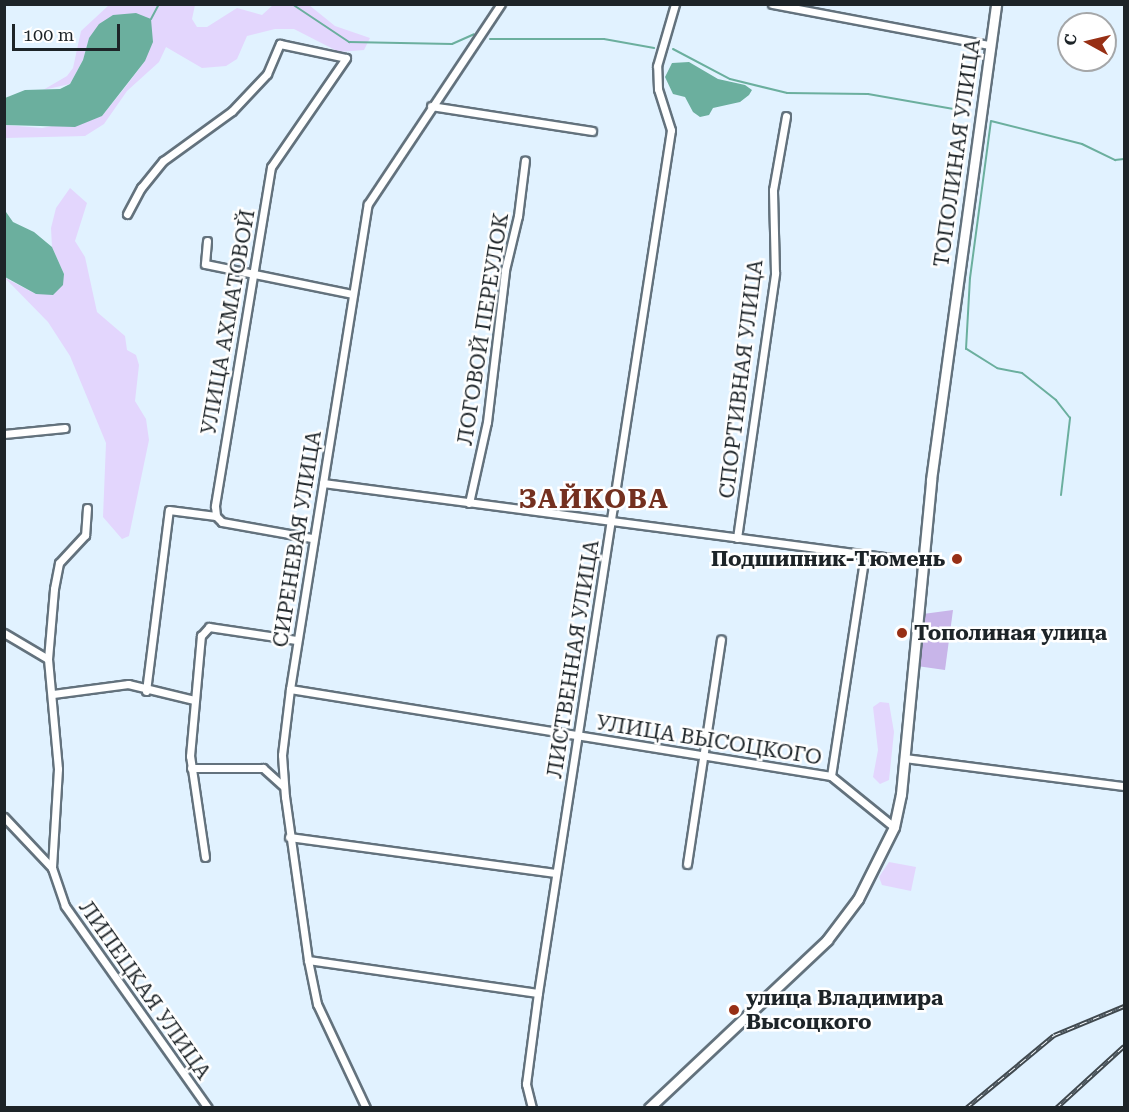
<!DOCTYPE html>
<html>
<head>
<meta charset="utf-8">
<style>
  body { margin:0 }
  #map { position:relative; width:1129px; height:1112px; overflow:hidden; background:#e1f2ff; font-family:"Roboto Serif",serif }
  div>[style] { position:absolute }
  .green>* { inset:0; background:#e3d6fd }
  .forest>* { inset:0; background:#c8b5e9 }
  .water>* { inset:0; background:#6baf9e }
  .stream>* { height:2px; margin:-1px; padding:0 1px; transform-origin:1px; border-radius:1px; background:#6baf9e }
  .roads { filter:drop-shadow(2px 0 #63727d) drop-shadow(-2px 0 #63727d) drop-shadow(0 2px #63727d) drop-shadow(0 -2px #63727d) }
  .street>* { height:7px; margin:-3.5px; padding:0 3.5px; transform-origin:3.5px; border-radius:3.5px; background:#fff }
  .secondary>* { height:9px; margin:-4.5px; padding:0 4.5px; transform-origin:4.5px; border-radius:4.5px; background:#fff }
  .rail>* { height:4.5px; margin-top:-2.25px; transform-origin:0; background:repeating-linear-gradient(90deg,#fff 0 7px,#40494f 0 14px); box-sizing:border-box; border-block:2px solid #40494f }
  .dots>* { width:16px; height:16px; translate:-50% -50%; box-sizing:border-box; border:3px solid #fff; border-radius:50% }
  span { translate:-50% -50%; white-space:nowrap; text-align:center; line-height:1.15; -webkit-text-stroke:5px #fff; paint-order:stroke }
  .street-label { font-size:21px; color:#1d2428 }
  .poi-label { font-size:21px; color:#1d2428; font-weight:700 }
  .right { translate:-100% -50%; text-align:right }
  .left { translate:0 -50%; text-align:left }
  .district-label { font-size:27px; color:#74301f; font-weight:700; letter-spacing:1.5px }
  .frame { position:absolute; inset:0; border:6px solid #1d2428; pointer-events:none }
  .north { position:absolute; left:1057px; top:12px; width:60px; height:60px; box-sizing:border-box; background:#fff; border:2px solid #a5a7a9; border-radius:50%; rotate:278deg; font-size:16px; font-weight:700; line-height:24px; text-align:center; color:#1d2428 }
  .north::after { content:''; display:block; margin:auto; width:21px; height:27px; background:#972f15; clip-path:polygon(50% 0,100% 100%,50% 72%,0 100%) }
  .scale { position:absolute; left:12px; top:24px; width:108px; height:27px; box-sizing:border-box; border:3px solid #1d2428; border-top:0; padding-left:8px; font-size:18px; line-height:21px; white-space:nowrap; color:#1d2428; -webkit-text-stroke:4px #fff; paint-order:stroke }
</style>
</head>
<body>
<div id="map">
  <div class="green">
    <i style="clip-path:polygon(109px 5px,195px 5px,192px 19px,197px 27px,207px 27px,237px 8px,262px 15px,273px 5px,309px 5px,335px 26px,370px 38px,364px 50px,339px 52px,294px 29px,275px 29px,247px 36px,237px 59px,226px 66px,202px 68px,166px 47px,159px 62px,127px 91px,104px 124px,85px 136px,5px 138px,5px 125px,42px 128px,102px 116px,123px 90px,145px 61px,89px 38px,83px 60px,70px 84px,43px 90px,67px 76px,73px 68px,81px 31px)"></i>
    <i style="clip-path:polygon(70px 188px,87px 203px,75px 241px,85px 257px,97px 312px,125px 336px,127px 350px,136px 355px,139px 365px,135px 401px,146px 419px,149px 440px,129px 536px,122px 539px,103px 517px,106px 443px,70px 356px,48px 322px,5px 278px,36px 294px,64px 274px,52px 247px,51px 228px,56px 208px)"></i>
    <i style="clip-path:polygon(880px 702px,889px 703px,894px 732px,889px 780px,880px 784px,873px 777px,878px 750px,873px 707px)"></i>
    <i style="clip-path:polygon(889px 862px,916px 867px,911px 891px,882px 885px,879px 877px)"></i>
  </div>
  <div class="forest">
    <i style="clip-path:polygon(953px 610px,945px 670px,917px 666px,923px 614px)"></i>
  </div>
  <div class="water">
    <i style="clip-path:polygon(136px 13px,151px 19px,153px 42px,145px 61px,102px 116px,75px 127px,5px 125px,5px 98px,25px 90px,60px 89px,70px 84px,83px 60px,89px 38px,99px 24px,113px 15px)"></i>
    <i style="clip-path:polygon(689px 62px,718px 79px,745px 85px,752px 90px,749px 95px,740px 102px,713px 108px,709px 115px,700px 117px,693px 112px,685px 97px,673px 94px,665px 77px,672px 63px)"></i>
    <i style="clip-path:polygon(4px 196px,6px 212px,13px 222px,34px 232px,52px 247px,64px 274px,63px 285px,53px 295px,36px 294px,5px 277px)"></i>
  </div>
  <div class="stream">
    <i style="left:292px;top:4px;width:69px;rotate:33.7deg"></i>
    <i style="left:349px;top:42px;width:103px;rotate:1.1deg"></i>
    <i style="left:452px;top:44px;width:24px;rotate:-24deg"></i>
    <i style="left:151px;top:19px;width:17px;rotate:-62deg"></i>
    <i style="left:490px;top:39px;width:114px"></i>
    <i style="left:604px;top:39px;width:51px;rotate:10.2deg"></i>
    <i style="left:673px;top:49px;width:64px;rotate:27.8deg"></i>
    <i style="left:730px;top:79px;width:59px;rotate:13.8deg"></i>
    <i style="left:787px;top:93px;width:81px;rotate:0.7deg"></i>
    <i style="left:868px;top:94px;width:97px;rotate:10deg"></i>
    <i style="left:1061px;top:495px;width:78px;rotate:-83.3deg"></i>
    <i style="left:1070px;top:418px;width:23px;rotate:-128deg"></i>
    <i style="left:1056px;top:400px;width:43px;rotate:-141.5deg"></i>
    <i style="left:1022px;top:373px;width:25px;rotate:-169deg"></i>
    <i style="left:997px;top:368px;width:36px;rotate:-148deg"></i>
    <i style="left:966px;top:349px;width:71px;rotate:-86.8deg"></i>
    <i style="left:970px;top:278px;width:158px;rotate:-82.4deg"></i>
    <i style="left:991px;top:121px;width:94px;rotate:14.2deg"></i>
    <i style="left:1082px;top:144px;width:37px;rotate:26deg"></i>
    <i style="left:1115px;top:160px;width:9px;rotate:-6deg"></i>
  </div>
  <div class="roads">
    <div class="street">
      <i style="left:772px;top:4px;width:222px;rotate:10.7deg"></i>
      <i style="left:431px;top:106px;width:163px;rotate:8.8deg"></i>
      <i style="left:127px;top:214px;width:30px;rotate:-62deg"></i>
      <i style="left:141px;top:188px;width:35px;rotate:-51deg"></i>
      <i style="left:163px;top:161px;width:85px;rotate:-35.9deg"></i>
      <i style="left:232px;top:111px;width:51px;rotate:-46.6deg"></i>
      <i style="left:267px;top:74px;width:33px;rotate:-67deg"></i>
      <i style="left:280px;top:44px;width:67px;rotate:12deg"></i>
      <i style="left:346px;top:58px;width:132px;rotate:124.5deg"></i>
      <i style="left:271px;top:167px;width:344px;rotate:99.4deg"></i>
      <i style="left:215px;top:506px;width:10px;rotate:84deg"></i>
      <i style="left:216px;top:516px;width:8px;rotate:45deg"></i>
      <i style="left:222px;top:522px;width:91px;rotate:10.1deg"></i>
      <i style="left:207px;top:241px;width:23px;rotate:95deg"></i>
      <i style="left:205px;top:264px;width:150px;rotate:11.5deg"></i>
      <i style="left:4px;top:434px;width:61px;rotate:-5.6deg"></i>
      <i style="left:323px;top:483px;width:604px;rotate:7.51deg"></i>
      <i style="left:469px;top:503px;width:83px;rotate:-77.5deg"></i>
      <i style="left:487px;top:422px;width:153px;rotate:-83.2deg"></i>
      <i style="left:505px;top:270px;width:56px;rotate:-76.5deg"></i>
      <i style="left:518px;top:216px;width:56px;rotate:-82.9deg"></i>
      <i style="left:87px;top:508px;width:27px;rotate:94deg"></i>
      <i style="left:85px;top:535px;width:38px;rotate:133deg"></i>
      <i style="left:59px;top:563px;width:26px;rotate:101deg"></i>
      <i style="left:54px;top:589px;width:70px;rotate:94.9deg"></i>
      <i style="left:48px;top:659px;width:110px;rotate:84.8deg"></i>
      <i style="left:58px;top:769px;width:99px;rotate:93.5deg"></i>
      <i style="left:52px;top:868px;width:40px;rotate:71.1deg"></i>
      <i style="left:65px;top:906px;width:247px;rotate:54.7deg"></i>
      <i style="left:737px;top:538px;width:268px;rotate:-81.8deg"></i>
      <i style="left:775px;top:273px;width:83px;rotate:-91.4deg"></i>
      <i style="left:773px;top:190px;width:75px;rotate:-80deg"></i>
      <i style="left:4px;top:633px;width:51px;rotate:30.6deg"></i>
      <i style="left:290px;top:689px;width:548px;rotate:9.14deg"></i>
      <i style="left:831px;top:776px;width:81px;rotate:39deg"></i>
      <i style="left:146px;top:691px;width:182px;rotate:-82.8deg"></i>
      <i style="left:169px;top:510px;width:47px;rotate:7.3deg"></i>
      <i style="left:53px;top:694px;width:76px;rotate:-7.6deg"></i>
      <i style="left:128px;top:684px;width:68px;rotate:13.6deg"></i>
      <i style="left:904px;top:758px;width:222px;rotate:7.3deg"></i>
      <i style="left:191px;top:768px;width:72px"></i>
      <i style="left:263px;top:768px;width:28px;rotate:42deg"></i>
      <i style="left:831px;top:776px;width:224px;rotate:-81.3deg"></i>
      <i style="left:4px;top:817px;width:70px;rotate:46.7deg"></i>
      <i style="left:289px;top:837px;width:269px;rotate:7.7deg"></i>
      <i style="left:205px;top:857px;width:102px;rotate:-98.4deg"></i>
      <i style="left:190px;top:756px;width:121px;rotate:-84.8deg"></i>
      <i style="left:201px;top:636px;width:12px;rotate:-48deg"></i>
      <i style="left:209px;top:627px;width:88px;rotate:8.5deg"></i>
      <i style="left:687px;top:864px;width:227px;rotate:-81.4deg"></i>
      <i style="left:308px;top:960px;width:232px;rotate:8.2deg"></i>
      <i style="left:366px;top:1108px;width:115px;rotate:-115.2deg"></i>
      <i style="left:317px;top:1004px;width:45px;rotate:-101.6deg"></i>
      <i style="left:308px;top:960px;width:165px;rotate:-98deg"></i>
      <i style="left:285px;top:797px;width:42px;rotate:-94.1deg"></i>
      <i style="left:282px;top:755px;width:66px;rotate:-83.1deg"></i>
      <i style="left:290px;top:689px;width:491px;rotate:-80.9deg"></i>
      <i style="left:368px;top:204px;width:240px;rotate:-56.4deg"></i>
      <i style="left:532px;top:1108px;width:25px;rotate:-104deg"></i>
      <i style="left:526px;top:1084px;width:92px;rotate:-82.5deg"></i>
      <i style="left:538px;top:993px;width:873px;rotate:-81.24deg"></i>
      <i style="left:671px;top:130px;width:43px;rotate:-107.6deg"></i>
      <i style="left:658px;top:89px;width:23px;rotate:-92deg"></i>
      <i style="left:657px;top:66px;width:65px;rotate:-73.8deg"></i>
    </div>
    <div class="secondary">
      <i style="left:649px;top:1108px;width:245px;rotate:-43.3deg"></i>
      <i style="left:827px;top:940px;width:51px;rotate:-52.9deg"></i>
      <i style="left:858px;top:899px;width:80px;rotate:-63.4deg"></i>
      <i style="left:894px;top:827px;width:34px;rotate:-78deg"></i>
      <i style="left:901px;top:794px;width:315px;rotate:-84.5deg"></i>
      <i style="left:931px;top:480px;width:480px;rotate:-82.2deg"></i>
    </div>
  </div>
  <div class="rail">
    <i style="left:966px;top:1108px;width:114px;rotate:-39.7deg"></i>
    <i style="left:1054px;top:1035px;width:76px;rotate:-22.5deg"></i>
    <i style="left:1056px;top:1108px;width:92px;rotate:-42.4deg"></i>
  </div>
  <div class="dots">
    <i style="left:957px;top:559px;background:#972f15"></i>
    <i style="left:902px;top:633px;background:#972f15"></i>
    <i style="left:734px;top:1010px;background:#972f15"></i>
  </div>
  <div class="street-label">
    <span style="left:957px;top:153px;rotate:-82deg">ТОПОЛИНАЯ УЛИЦА</span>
    <span style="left:228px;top:322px;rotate:-80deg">УЛИЦА АХМАТОВОЙ</span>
    <span style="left:483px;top:329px;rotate:-81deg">ЛОГОВОЙ ПЕРЕУЛОК</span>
    <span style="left:741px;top:379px;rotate:-83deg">СПОРТИВНАЯ УЛИЦА</span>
    <span style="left:297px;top:539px;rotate:-81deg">СИРЕНЕВАЯ УЛИЦА</span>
    <span style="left:573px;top:659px;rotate:-81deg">ЛИСТВЕННАЯ УЛИЦА</span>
    <span style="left:709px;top:740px;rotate:9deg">УЛИЦА ВЫСОЦКОГО</span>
    <span style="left:145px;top:990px;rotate:55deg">ЛИПЕЦКАЯ УЛИЦА</span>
  </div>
  <div class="poi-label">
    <span class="right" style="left:945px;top:559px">Подшипник-Тюмень</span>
    <span class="left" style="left:914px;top:633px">Тополиная улица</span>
    <span class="left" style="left:746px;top:1010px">улица Владимира<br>Высоцкого</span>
  </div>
  <div class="district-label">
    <span style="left:594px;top:500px">ЗАЙКОВА</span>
  </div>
  <div class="frame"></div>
  <div class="north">С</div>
  <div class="scale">100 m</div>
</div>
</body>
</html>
